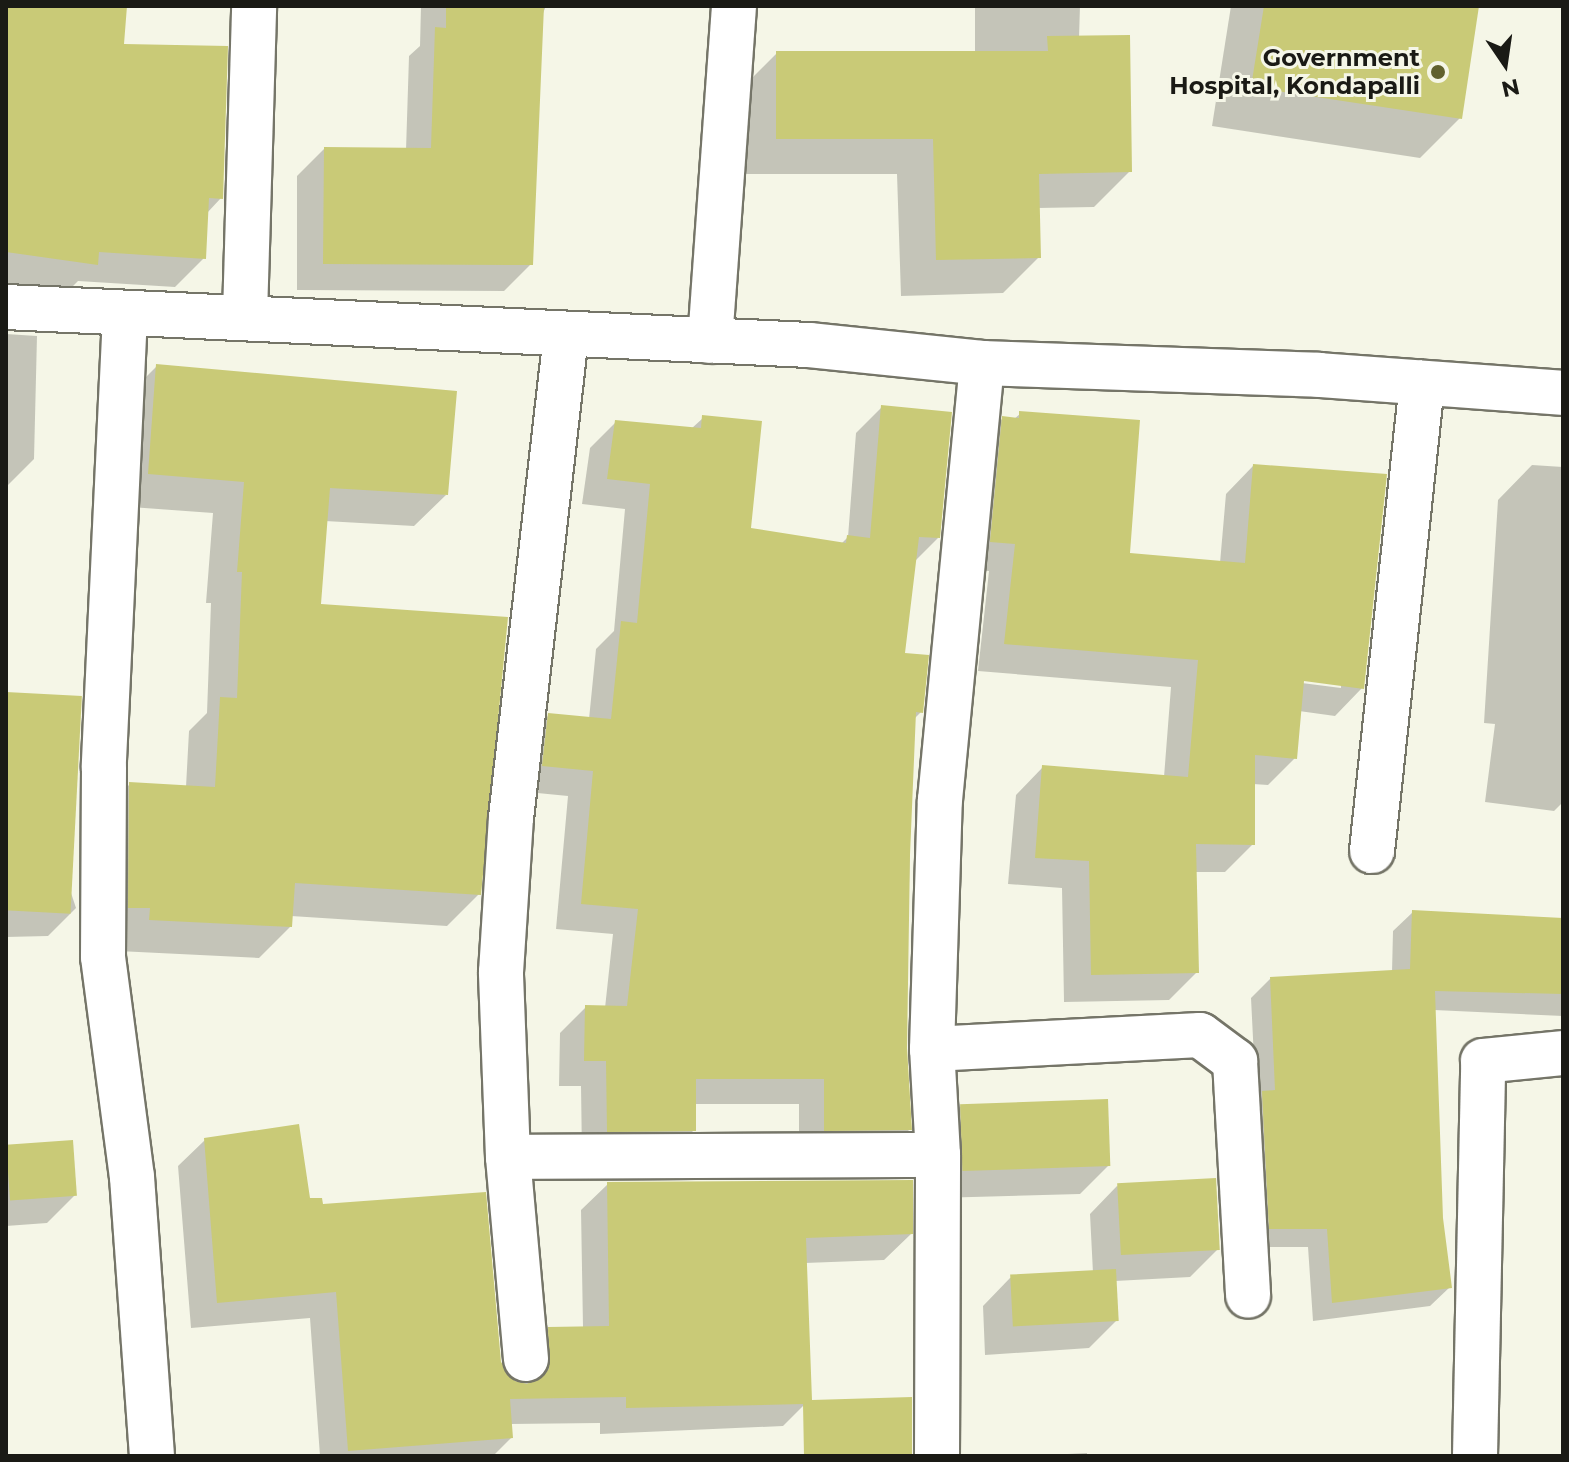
<!DOCTYPE html>
<html>
<head>
<meta charset="utf-8">
<style>
  body { margin:0 }
  #map { position:relative; width:1569px; height:1462px; overflow:hidden; background:#f5f6e7; font-family:Montserrat,sans-serif }
  div>[style] { position:absolute }
  .shadow>* { inset:0; background:#0003 }
  .building>* { inset:0; background:#c9ca77; transform-origin:0 0 }
  .roads { filter:drop-shadow(2px 0 #757568) drop-shadow(-2px 0 #757568) drop-shadow(0 2px #757568) drop-shadow(0 -2px #757568) }
  .minor>* { height:44px; margin:-22px; padding:0 22px; transform-origin:22px; border-radius:22px; background:#fff }
  .dots>* { width:22px; height:22px; translate:-50% -50%; box-sizing:border-box; border:4px solid #f5f6e7; border-radius:50% }
  span { translate:-50% -50%; white-space:nowrap; text-align:center; line-height:1.15; -webkit-text-stroke:6px #f5f6e7; paint-order:stroke }
  .poi-label { font-size:24px; color:#1a1a15; font-weight:700 }
  .right { translate:-100% -50%; text-align:right }
  .frame { position:absolute; inset:0; border:8px solid #1a1a15; pointer-events:none }
  .north { position:absolute; left:1465px; top:24px; width:80px; height:80px; -webkit-text-stroke:6px #f5f6e7; paint-order:stroke; rotate:167deg; font-size:22px; font-weight:700; line-height:32px; text-align:center; color:#1a1a15 }
  .north::after { content:''; display:block; margin:auto; width:28px; height:36px; background:#1a1a15; clip-path:polygon(50% 0,100% 100%,50% 72%,0 100%) }
</style>
</head>
<body>
<div id="map">
  <div class="shadow">
    <i style="clip-path:polygon(6px 6px,125px 6px,122px 46px,221px 198px,207px 213px,204px 258px,175px 287px,78px 281px,66px 293px,6px 312px)"></i>
    <i style="clip-path:polygon(421px 6px,546px 6px,541px 18px,531px 264px,504px 291px,297px 290px,297px 176px,324px 149px,406px 150px,409px 56px,420px 46px)"></i>
    <i style="clip-path:polygon(975px 6px,1080px 6px,1079px 38px,1130px 171px,1094px 207px,1038px 208px,1039px 257px,1003px 293px,901px 296px,897px 174px,741px 174px,741px 89px,777px 53px,975px 53px)"></i>
    <i style="clip-path:polygon(1231px 6px,1477px 6px,1460px 118px,1420px 158px,1212px 126px)"></i>
    <i style="clip-path:polygon(6px 334px,37px 336px,34px 459px,7px 486px)"></i>
    <i style="clip-path:polygon(157px 366px,446px 495px,414px 526px,325px 521px,319px 606px,479px 894px,447px 926px,291px 916px,291px 926px,259px 958px,118px 951px,98px 816px,130px 784px,186px 787px,189px 731px,207px 713px,211px 603px,206px 603px,213px 513px,117px 506px,125px 398px)"></i>
    <i style="clip-path:polygon(882px 407px,938px 538px,914px 562px,903px 654px,921px 712px,913px 720px,905px 1048px,910px 1129px,884px 1155px,799px 1156px,799px 1104px,694px 1104px,694px 1130px,668px 1156px,582px 1157px,581px 1086px,559px 1086px,560px 1033px,586px 1007px,605px 1008px,613px 934px,556px 929px,568px 796px,517px 791px,523px 741px,549px 715px,589px 719px,596px 649px,614px 631px,625px 509px,582px 504px,590px 448px,616px 422px,691px 429px,703px 418px,749px 529px,841px 544px,848px 537px,856px 433px)"></i>
    <i style="clip-path:polygon(evenodd,1020px 414px,1128px 555px,1220px 563px,1226px 494px,1253px 466px,1362px 688px,1335px 716px,1299px 711px,1295px 758px,1268px 785px,1253px 784px,1253px 844px,1225px 872px,1195px 872px,1197px 972px,1169px 1000px,1064px 1002px,1062px 888px,1008px 884px,1016px 795px,1043px 767px,1164px 777px,1171px 687px,978px 671px,989px 571px,963px 569px,975px 446px,1003px 418px,1014px 419px,1020px 414px,1294px 678px,1341px 684px,1341px 688px,1294px 682px,1294px 678px)"></i>
    <i style="clip-path:polygon(1532px 465px,1563px 467px,1563px 802px,1554px 811px,1485px 802px,1495px 724px,1484px 723px,1498px 500px)"></i>
    <i style="clip-path:polygon(6px 695px,76px 908px,48px 936px,6px 937px)"></i>
    <i style="clip-path:polygon(1413px 912px,1563px 919px,1563px 1016px,1434px 1010px,1441px 1218px,1450px 1287px,1430px 1306px,1313px 1321px,1308px 1247px,1251px 1247px,1256px 1099px,1251px 998px,1270px 979px,1392px 972px,1393px 931px)"></i>
    <i style="clip-path:polygon(961px 1106px,1108px 1166px,1080px 1194px,936px 1198px,933px 1134px)"></i>
    <i style="clip-path:polygon(205px 1140px,321px 1206px,499px 1362px,514px 1383px,522px 1385px,522px 1356px,549px 1329px,583px 1328px,581px 1210px,608px 1184px,911px 1234px,884px 1260px,805px 1263px,810px 1399px,783px 1426px,600px 1434px,600px 1423px,510px 1424px,511px 1438px,493px 1456px,320px 1456px,310px 1318px,191px 1328px,178px 1166px)"></i>
    <i style="clip-path:polygon(6px 1147px,75px 1195px,47px 1223px,6px 1226px)"></i>
    <i style="clip-path:polygon(1117px 1186px,1218px 1249px,1190px 1277px,1115px 1281px,1117px 1320px,1089px 1348px,985px 1355px,983px 1306px,1010px 1278px,1093px 1273px,1090px 1214px)"></i>
    <i style="clip-path:polygon(1087px 1453px,1087px 1456px,1029px 1456px)"></i>
  </div>
  <div class="building">
    <i style="clip-path:polygon(6px 6px,127px 6px,124px 44px,228px 46px,223px 199px,209px 198px,206px 259px,99px 252px,98px 265px,6px 252px)"></i>
    <i style="clip-path:polygon(446px 6px,544px 6px,533px 265px,323px 264px,324px 147px,431px 148px,435px 27px,446px 28px)"></i>
    <i style="clip-path:polygon(1264px 6px,1479px 6px,1462px 119px,1251px 87px)"></i>
    <i style="clip-path:polygon(1130px 35px,1132px 172px,1039px 174px,1041px 258px,936px 260px,933px 139px,776px 139px,776px 51px,1048px 51px,1047px 36px)"></i>
    <i style="clip-path:polygon(156px 364px,457px 391px,448px 495px,330px 488px,321px 604px,508px 617px,481px 895px,295px 883px,292px 927px,149px 920px,150px 908px,128px 908px,129px 782px,215px 787px,220px 697px,237px 698px,242px 572px,237px 572px,244px 482px,148px 474px)"></i>
    <i style="clip-path:polygon(881px 405px,952px 412px,940px 538px,919px 537px,905px 653px,929px 655px,923px 713px,916px 712px,910px 855px,907px 1048px,912px 1130px,824px 1131px,824px 1079px,696px 1079px,696px 1131px,607px 1132px,606px 1061px,584px 1061px,585px 1005px,627px 1006px,638px 909px,581px 904px,593px 771px,542px 766px,548px 713px,611px 719px,621px 621px,637px 623px,650px 484px,607px 479px,615px 420px,701px 428px,702px 415px,762px 421px,751px 528px,846px 543px,847px 535px,870px 538px)"></i>
    <i style="clip-path:polygon(1019px 411px,1140px 420px,1130px 553px,1245px 563px,1253px 464px,1387px 474px,1364px 689px,1304px 681px,1297px 759px,1255px 755px,1255px 845px,1196px 844px,1199px 973px,1091px 975px,1089px 861px,1035px 858px,1042px 765px,1188px 777px,1198px 660px,1004px 644px,1015px 544px,990px 542px,1002px 416px,1019px 418px)"></i>
    <i style="left:6px;top:692px;width:76px;height:218px;rotate:3deg"></i>
    <i style="clip-path:polygon(1412px 910px,1563px 918px,1563px 994px,1435px 991px,1443px 1218px,1452px 1288px,1332px 1303px,1327px 1229px,1269px 1229px,1262px 1091px,1275px 1090px,1270px 977px,1410px 969px)"></i>
    <i style="left:1108px;top:1099px;width:67px;height:148px;rotate:88deg"></i>
    <i style="clip-path:polygon(299px 1124px,310px 1198px,322px 1198px,323px 1204px,486px 1192px,501px 1362px,515px 1381px,527px 1384px,549px 1369px,548px 1327px,609px 1326px,607px 1182px,913px 1180px,913px 1234px,806px 1238px,812px 1400px,912px 1397px,912px 1456px,804px 1456px,803px 1404px,626px 1408px,626px 1397px,510px 1399px,513px 1438px,348px 1451px,336px 1292px,217px 1303px,204px 1138px)"></i>
    <i style="left:73px;top:1140px;width:56px;height:67px;rotate:86deg"></i>
    <i style="left:1216px;top:1178px;width:72px;height:99px;rotate:87deg"></i>
    <i style="left:1116px;top:1269px;width:52px;height:106px;rotate:87deg"></i>
  </div>
  <div class="roads">
    <div class="minor">
      <i style="left:6px;top:307px;width:804px;rotate:2.71deg"></i>
      <i style="left:809px;top:345px;width:174px;rotate:5.9deg"></i>
      <i style="left:982px;top:363px;width:337px;rotate:2deg"></i>
      <i style="left:1319px;top:375px;width:245px;rotate:4.2deg"></i>
      <i style="left:125px;top:315px;width:453px;rotate:92.7deg"></i>
      <i style="left:104px;top:768px;width:189px;rotate:90.3deg"></i>
      <i style="left:103px;top:957px;width:222px;rotate:82.5deg"></i>
      <i style="left:132px;top:1177px;width:280px;rotate:85.9deg"></i>
      <i style="left:245px;top:315px;width:309px;rotate:-88.3deg"></i>
      <i style="left:710px;top:341px;width:336px;rotate:-85.9deg"></i>
      <i style="left:1372px;top:851px;width:471px;rotate:-83.9deg"></i>
      <i style="left:932px;top:1049px;width:268px;rotate:-3deg"></i>
      <i style="left:1200px;top:1035px;width:44px;rotate:36.6deg"></i>
      <i style="left:1235px;top:1061px;width:235px;rotate:86.8deg"></i>
      <i style="left:508px;top:1157px;width:430px;rotate:-0.3deg"></i>
      <i style="left:526px;top:1359px;width:203px;rotate:-95.1deg"></i>
      <i style="left:508px;top:1157px;width:185px;rotate:-92.2deg"></i>
      <i style="left:501px;top:972px;width:154px;rotate:-86.3deg"></i>
      <i style="left:511px;top:818px;width:486px;rotate:-83.5deg"></i>
      <i style="left:937px;top:1456px;width:301px;rotate:-89.8deg"></i>
      <i style="left:938px;top:1155px;width:106px;rotate:-93.2deg"></i>
      <i style="left:932px;top:1049px;width:249px;rotate:-88.2deg"></i>
      <i style="left:940px;top:800px;width:439px;rotate:-84.5deg"></i>
      <i style="left:1475px;top:1456px;width:395px;rotate:-88.8deg"></i>
      <i style="left:1483px;top:1061px;width:80px;rotate:-5.7deg"></i>
    </div>
  </div>
  <div class="dots">
    <i style="left:1438px;top:72px;background:#61612e"></i>
  </div>
  <div class="poi-label">
    <span class="right" style="left:1420px;top:72px">Government<br>Hospital, Kondapalli</span>
  </div>
  <div class="frame"></div>
  <div class="north">N</div>
</div>
</body>
</html>
